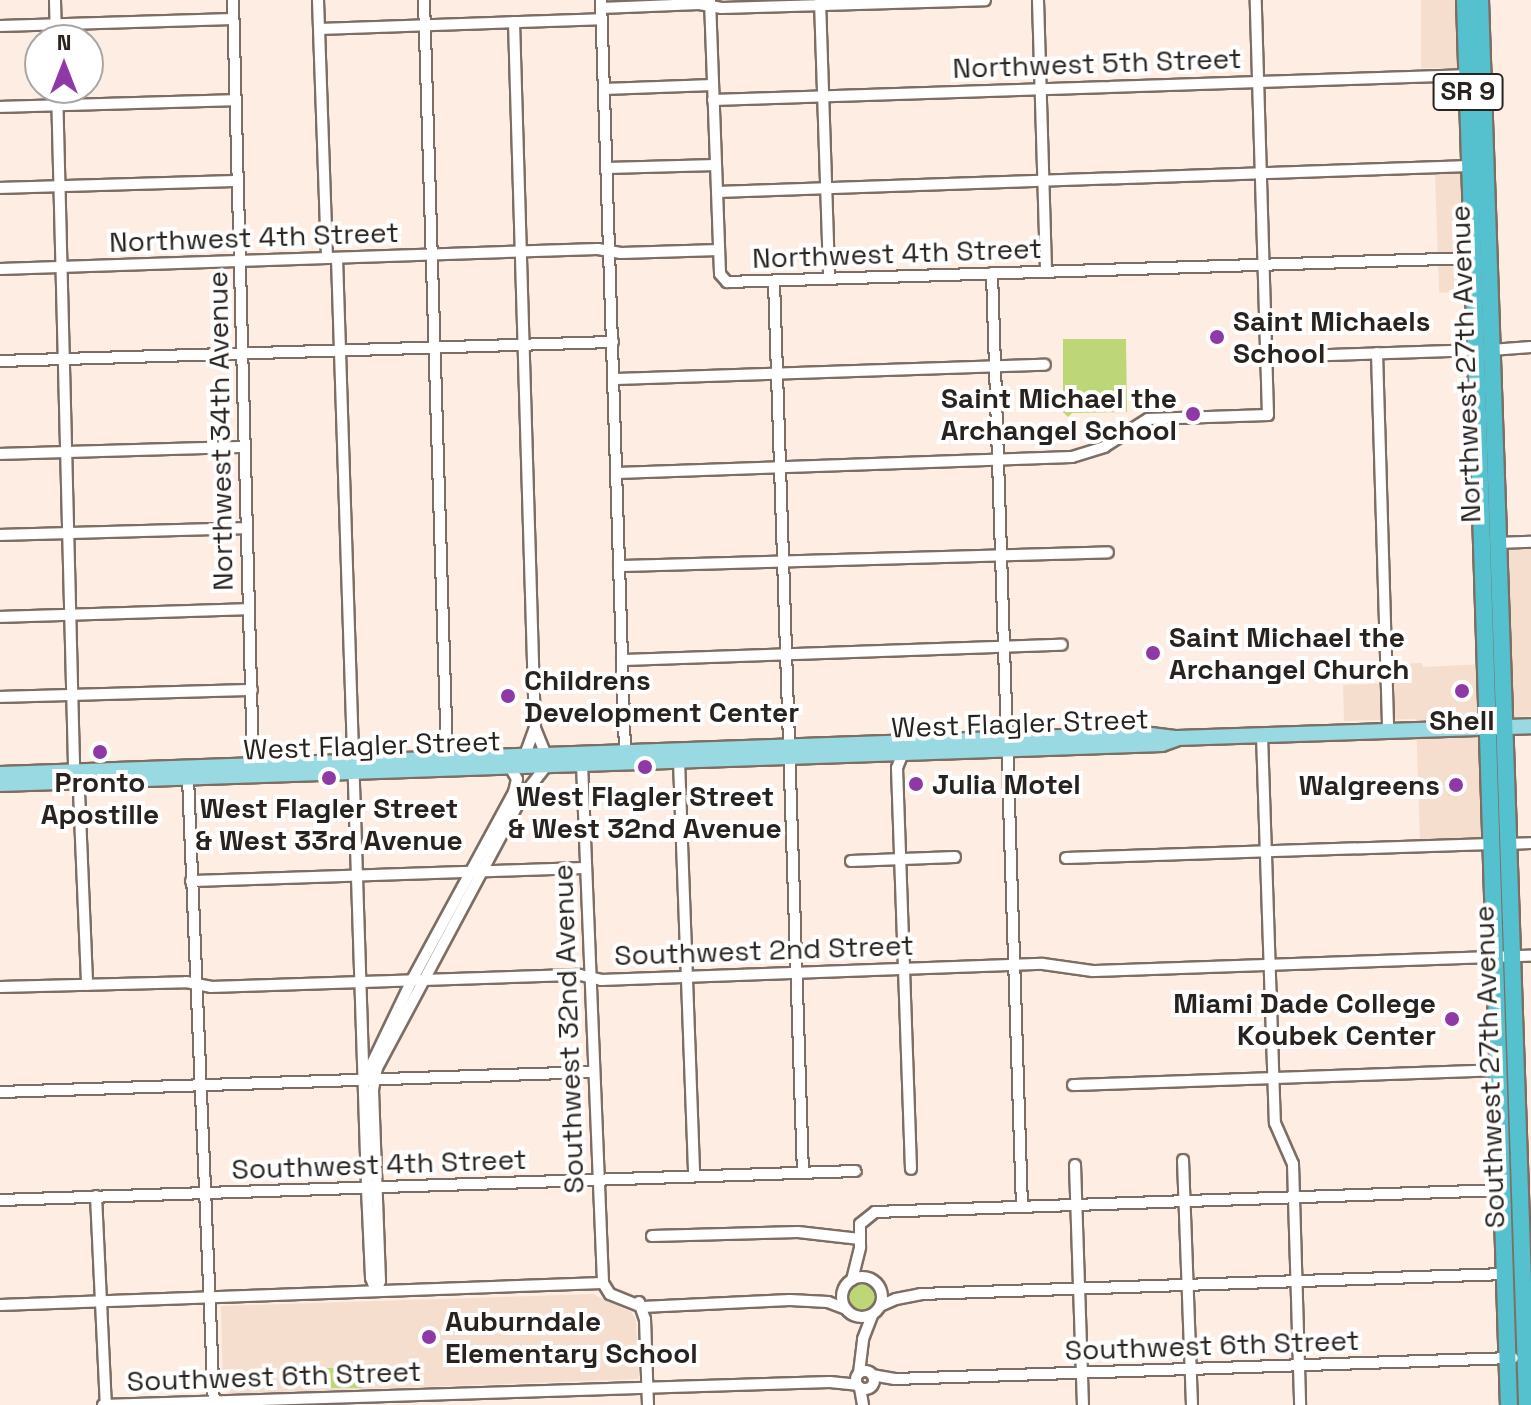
<!DOCTYPE html>
<html>
<head>
<meta charset="utf-8">
<style>
  body { margin:0 }
  #map { position:relative; width:1531px; height:1405px; overflow:hidden; background:#feede2; font-family:"Space Grotesk",sans-serif }
  div>[style] { position:absolute }
  .built>* { inset:0; background:#f5dece; transform-origin:0 0 }
  .green>* { inset:0; background:#bdd677; transform-origin:0 0 }
  .round { border-radius:50% }
  .roads { filter:drop-shadow(2px 0 #7c6e64) drop-shadow(-2px 0 #7c6e64) drop-shadow(0 2px #7c6e64) drop-shadow(0 -2px #7c6e64) }
  .minor>* { height:10px; margin:-5px; padding:0 5px; transform-origin:5px; border-radius:5px; background:#fff }
  .minor>.ring { margin:-5px; padding:0; box-sizing:content-box; background:none; border:10px solid #fff; border-radius:50% }
  .major>* { height:14px; margin:-7px; padding:0 7px; transform-origin:7px; border-radius:7px; background:#99dae2 }
  .highway>* { height:16px; margin:-8px; padding:0 8px; transform-origin:8px; border-radius:8px; background:#55c1ce }
  .dots>* { width:22px; height:22px; translate:-50% -50%; box-sizing:border-box; border:4px solid #fff; border-radius:50% }
  span { translate:-50% -50%; white-space:nowrap; text-align:center; line-height:1.15; -webkit-text-stroke:8px #fff; paint-order:stroke }
  .shield-label span { padding:2px 6px; background:#fff; border:2px solid; border-radius:6px; -webkit-text-stroke-width:0 }
  .shield-label { font-size:26px; color:#29231f; font-weight:700 }
  .street-label { font-size:28px; color:#29231f }
  .poi-label { font-size:28px; color:#29231f; font-weight:700 }
  .left { translate:0 -50%; text-align:left }
  .right { translate:-100% -50%; text-align:right }
  .north { position:absolute; left:24px; top:24px; width:80px; height:80px; box-sizing:border-box; background:#fff; border:2px solid #a9a7a5; border-radius:50%; rotate:0deg; font-size:22px; font-weight:700; line-height:32px; text-align:center; color:#29231f }
  .north::after { content:''; display:block; margin:auto; width:28px; height:36px; background:#8f39a6; clip-path:polygon(50% 0,100% 100%,50% 72%,0 100%) }
</style>
</head>
<body>
<div id="map">
  <div class="built">
    <i style="left:1421px;top:0;width:38px;height:68px"></i>
    <i style="left:1462px;top:173px;width:119px;height:27px;rotate:88deg"></i>
    <i style="clip-path:polygon(1531px 547px,1531px 716px,1480px 719px,1483px 838px,1420px 840px,1416px 719px,1344px 721px,1343px 685px,1393px 683px,1392px 664px,1422px 663px,1423px 667px,1507px 663px,1506px 548px)"></i>
    <i style="clip-path:polygon(593px 1294px,631px 1312px,636px 1320px,639px 1379px,229px 1394px,223px 1389px,221px 1306px)"></i>
  </div>
  <div class="green">
    <i style="clip-path:polygon(1063px 339px,1126px 339px,1127px 412px,1072px 413px,1068px 417px,1063px 412px)"></i>
    <i class="round" style="left:846px;top:1280px;width:34px;height:34px"></i>
    <i style="left:362px;top:1368px;width:20px;height:36px;rotate:90deg"></i>
  </div>
  <div class="roads">
    <div class="minor">
      <i style="left:55px;top:0;width:40px;rotate:88.6deg"></i>
      <i style="left:233px;top:0;width:765px;rotate:88.5deg"></i>
      <i style="left:318px;top:0;width:258px;rotate:88deg"></i>
      <i style="left:424px;top:0;width:758px;rotate:88.26deg"></i>
      <i style="left:601px;top:0;width:752px;rotate:88.17deg"></i>
      <i style="left:710px;top:0;width:274px;rotate:87.9deg"></i>
      <i style="left:720px;top:274px;width:11px;rotate:49deg"></i>
      <i style="left:727px;top:282px;width:748px;rotate:-1.84deg"></i>
      <i style="left:1038px;top:0;width:271px;rotate:88.3deg"></i>
      <i style="left:820px;top:1px;width:278px;rotate:88.1deg"></i>
      <i style="left:601px;top:8px;width:98px;rotate:-2.3deg"></i>
      <i style="left:699px;top:4px;width:23px;rotate:10deg"></i>
      <i style="left:722px;top:8px;width:263px;rotate:-1.7deg"></i>
      <i style="left:514px;top:22px;width:706px;rotate:88.3deg"></i>
      <i style="left:535px;top:728px;width:29px;rotate:68deg"></i>
      <i style="left:0;top:26px;width:233px;rotate:-1.7deg"></i>
      <i style="left:319px;top:29px;width:282px;rotate:-2deg"></i>
      <i style="left:57px;top:88px;width:678px;rotate:88.56deg"></i>
      <i style="left:74px;top:766px;width:25px;rotate:79deg"></i>
      <i style="left:79px;top:791px;width:194px;rotate:87.6deg"></i>
      <i style="left:604px;top:89px;width:109px;rotate:-2.1deg"></i>
      <i style="left:713px;top:100px;width:758px;rotate:-1.89deg"></i>
      <i style="left:0;top:107px;width:235px;rotate:-1.7deg"></i>
      <i style="left:607px;top:168px;width:109px;rotate:-1.6deg"></i>
      <i style="left:0;top:188px;width:238px;rotate:-1.7deg"></i>
      <i style="left:717px;top:192px;width:753px;rotate:-1.98deg"></i>
      <i style="left:337px;top:258px;width:931px;rotate:88.15deg"></i>
      <i style="left:367px;top:1189px;width:89px;rotate:87.4deg"></i>
      <i style="left:371px;top:1278px;width:14px;rotate:69deg"></i>
      <i style="left:0;top:269px;width:598px;rotate:-1.92deg"></i>
      <i style="left:598px;top:249px;width:23px;rotate:10deg"></i>
      <i style="left:621px;top:253px;width:98px;rotate:-1.8deg"></i>
      <i style="left:992px;top:273px;width:934px;rotate:88.16deg"></i>
      <i style="left:774px;top:281px;width:892px;rotate:88.14deg"></i>
      <i style="left:1491px;top:350px;width:40px;rotate:-4.3deg"></i>
      <i style="left:1377px;top:353px;width:378px;rotate:88.3deg"></i>
      <i style="left:1267px;top:357px;width:208px;rotate:-1.9deg"></i>
      <i style="left:0;top:361px;width:613px;rotate:-1.78deg"></i>
      <i style="left:614px;top:379px;width:431px;rotate:-1.9deg"></i>
      <i style="left:0;top:454px;width:243px;rotate:-1.7deg"></i>
      <i style="left:617px;top:473px;width:455px;rotate:-2deg"></i>
      <i style="left:1072px;top:457px;width:34px;rotate:-17deg"></i>
      <i style="left:1104px;top:447px;width:52px;rotate:-32.5deg"></i>
      <i style="left:1148px;top:419px;width:120px;rotate:-1.9deg"></i>
      <i style="left:1268px;top:415px;width:415px;rotate:-91.7deg"></i>
      <i style="left:0;top:535px;width:246px;rotate:-1.6deg"></i>
      <i style="left:1496px;top:543px;width:35px;rotate:-2deg"></i>
      <i style="left:619px;top:566px;width:489px;rotate:-1.6deg"></i>
      <i style="left:0;top:617px;width:248px;rotate:-1.8deg"></i>
      <i style="left:622px;top:660px;width:440px;rotate:-2deg"></i>
      <i style="left:0;top:697px;width:252px;rotate:-1.6deg"></i>
      <i style="left:1262px;top:735px;width:388px;rotate:88.1deg"></i>
      <i style="left:1275px;top:1123px;width:45px;rotate:66.3deg"></i>
      <i style="left:1293px;top:1164px;width:241px;rotate:88.3deg"></i>
      <i style="left:903px;top:753px;width:16px;rotate:112deg"></i>
      <i style="left:897px;top:768px;width:401px;rotate:88deg"></i>
      <i style="left:525px;top:755px;width:29px;rotate:-70deg"></i>
      <i style="left:679px;top:761px;width:415px;rotate:87.9deg"></i>
      <i style="left:582px;top:764px;width:519px;rotate:87.68deg"></i>
      <i style="left:603px;top:1283px;width:13px;rotate:58deg"></i>
      <i style="left:610px;top:1294px;width:35px;rotate:22deg"></i>
      <i style="left:642px;top:1307px;width:148px;rotate:-2.7deg"></i>
      <i style="left:790px;top:1300px;width:38px;rotate:3deg"></i>
      <i style="left:828px;top:1302px;width:17px;rotate:21deg"></i>
      <i style="left:188px;top:778px;width:628px;rotate:87.63deg"></i>
      <i style="left:1506px;top:844px;width:25px;rotate:-2deg"></i>
      <i style="left:1066px;top:858px;width:425px;rotate:-1.9deg"></i>
      <i style="left:851px;top:861px;width:104px;rotate:-2.2deg"></i>
      <i style="left:191px;top:881px;width:395px;rotate:-1.9deg"></i>
      <i style="left:0;top:987px;width:186px;rotate:-1.5deg"></i>
      <i style="left:186px;top:982px;width:25px;rotate:11deg"></i>
      <i style="left:211px;top:987px;width:369px;rotate:-1.9deg"></i>
      <i style="left:580px;top:975px;width:22px;rotate:13deg"></i>
      <i style="left:601px;top:980px;width:442px;rotate:-2.1deg"></i>
      <i style="left:1043px;top:964px;width:50px;rotate:8deg"></i>
      <i style="left:1093px;top:971px;width:438px;rotate:-2deg"></i>
      <i style="left:367px;top:1074px;width:104px;rotate:-64.4deg"></i>
      <i style="left:412px;top:980px;width:214px;rotate:-61.5deg"></i>
      <i style="left:514px;top:792px;width:13px;rotate:-77deg"></i>
      <i style="left:517px;top:779px;width:14px;rotate:-120deg"></i>
      <i style="left:1073px;top:1085px;width:425px;rotate:-2deg"></i>
      <i style="left:0;top:1092px;width:593px;rotate:-1.93deg"></i>
      <i style="left:1183px;top:1160px;width:245px;rotate:87.9deg"></i>
      <i style="left:1075px;top:1165px;width:240px;rotate:88.1deg"></i>
      <i style="left:96px;top:1196px;width:209px;rotate:87.3deg"></i>
      <i style="left:0;top:1200px;width:856px;rotate:-1.94deg"></i>
      <i style="left:652px;top:1236px;width:146px;rotate:-1.6deg"></i>
      <i style="left:798px;top:1232px;width:62px;rotate:6.4deg"></i>
      <i class="ring" style="left:842px;top:1277px;width:30px;height:30px"></i>
      <i style="left:852px;top:1280px;width:34px;rotate:-76deg"></i>
      <i style="left:860px;top:1247px;width:23px;rotate:-90deg"></i>
      <i style="left:860px;top:1224px;width:19px;rotate:-39deg"></i>
      <i style="left:875px;top:1212px;width:627px;rotate:-2.01deg"></i>
      <i style="left:376px;top:1291px;width:11px;rotate:-68deg"></i>
      <i style="left:380px;top:1281px;width:191px;rotate:-92.1deg"></i>
      <i style="left:373px;top:1090px;width:22px;rotate:-80deg"></i>
      <i style="left:377px;top:1068px;width:307px;rotate:-61.9deg"></i>
      <i style="left:522px;top:797px;width:39px;rotate:-52deg"></i>
      <i style="left:639px;top:1302px;width:18px;rotate:71deg"></i>
      <i style="left:645px;top:1319px;width:86px;rotate:88deg"></i>
      <i style="left:0;top:1305px;width:603px;rotate:-2.09deg"></i>
      <i style="left:880px;top:1306px;width:17px;rotate:-24deg"></i>
      <i style="left:896px;top:1299px;width:25px;rotate:-11deg"></i>
      <i style="left:921px;top:1294px;width:584px;rotate:-1.96deg"></i>
      <i class="ring" style="left:856px;top:1371px;width:8px;height:8px"></i>
      <i style="left:859px;top:1373px;width:34px;rotate:-83deg"></i>
      <i style="left:863px;top:1339px;width:26px;rotate:-69deg"></i>
      <i style="left:872px;top:1375px;width:23px;rotate:10deg"></i>
      <i style="left:895px;top:1379px;width:618px;rotate:-1.95deg"></i>
      <i style="left:860px;top:1388px;width:17px;rotate:80deg"></i>
      <i style="left:103px;top:1405px;width:727px;rotate:-1.81deg"></i>
      <i style="left:830px;top:1382px;width:27px;rotate:6deg"></i>
    </div>
    <div class="major">
      <i style="left:0;top:774px;width:1144px;rotate:-2deg"></i>
      <i style="left:1143px;top:734px;width:34px;rotate:7deg"></i>
      <i style="left:1177px;top:738px;width:354px;rotate:-1.9deg"></i>
      <i style="left:0;top:784px;width:1163px;rotate:-1.97deg"></i>
      <i style="left:1162px;top:744px;width:15px;rotate:-20deg"></i>
    </div>
    <div class="highway">
      <i style="left:1465px;top:0;width:1406px;rotate:88.21deg"></i>
      <i style="left:1480px;top:0;width:1406px;rotate:88.08deg"></i>
    </div>
  </div>
  <div class="dots">
    <i style="left:1217px;top:337px;background:#8f39a6"></i>
    <i style="left:1193px;top:414px;background:#8f39a6"></i>
    <i style="left:1153px;top:653px;background:#8f39a6"></i>
    <i style="left:1462px;top:691px;background:#8f39a6"></i>
    <i style="left:508px;top:696px;background:#8f39a6"></i>
    <i style="left:100px;top:752px;background:#8f39a6"></i>
    <i style="left:645px;top:767px;background:#8f39a6"></i>
    <i style="left:329px;top:778px;background:#8f39a6"></i>
    <i style="left:916px;top:784px;background:#8f39a6"></i>
    <i style="left:1456px;top:785px;background:#8f39a6"></i>
    <i style="left:1452px;top:1019px;background:#8f39a6"></i>
    <i style="left:429px;top:1337px;background:#8f39a6"></i>
  </div>
  <div class="shield-label">
    <span style="left:1468px;top:92px">SR 9</span>
  </div>
  <div class="street-label">
    <span style="left:1097px;top:63px;rotate:-2deg">Northwest 5th Street</span>
    <span style="left:254px;top:237px;rotate:-2deg">Northwest 4th Street</span>
    <span style="left:897px;top:253px;rotate:-2deg">Northwest 4th Street</span>
    <span style="left:1465px;top:364px;rotate:-92deg">Northwest 27th Avenue</span>
    <span style="left:220px;top:431px;rotate:-91deg">Northwest 34th Avenue</span>
    <span style="left:1020px;top:723px;rotate:-2deg">West Flagler Street</span>
    <span style="left:372px;top:745px;rotate:-2deg">West Flagler Street</span>
    <span style="left:764px;top:950px;rotate:-2deg">Southwest 2nd Street</span>
    <span style="left:568px;top:1029px;rotate:-92deg">Southwest 32nd Avenue</span>
    <span style="left:1489px;top:1067px;rotate:-92deg">Southwest 27th Avenue</span>
    <span style="left:379px;top:1164px;rotate:-2deg">Southwest 4th Street</span>
    <span style="left:1212px;top:1345px;rotate:-2deg">Southwest 6th Street</span>
    <span style="left:274px;top:1376px;rotate:-2deg">Southwest 6th Street</span>
  </div>
  <div class="poi-label">
    <span class="left" style="left:1233px;top:337px">Saint Michaels<br>School</span>
    <span class="right" style="left:1177px;top:414px">Saint Michael the<br>Archangel School</span>
    <span class="left" style="left:1169px;top:653px">Saint Michael the<br>Archangel Church</span>
    <span class="left" style="left:524px;top:696px">Childrens<br>Development Center</span>
    <span style="left:1462px;top:720px">Shell</span>
    <span style="left:100px;top:798px">Pronto<br>Apostille</span>
    <span class="left" style="left:932px;top:784px">Julia Motel</span>
    <span class="right" style="left:1440px;top:785px">Walgreens</span>
    <span style="left:645px;top:812px">West Flagler Street<br>&amp; West 32nd Avenue</span>
    <span style="left:329px;top:824px">West Flagler Street<br>&amp; West 33rd Avenue</span>
    <span class="right" style="left:1436px;top:1019px">Miami Dade College<br>Koubek Center</span>
    <span class="left" style="left:445px;top:1337px">Auburndale<br>Elementary School</span>
  </div>
  <div class="north">N</div>
</div>
</body>
</html>
